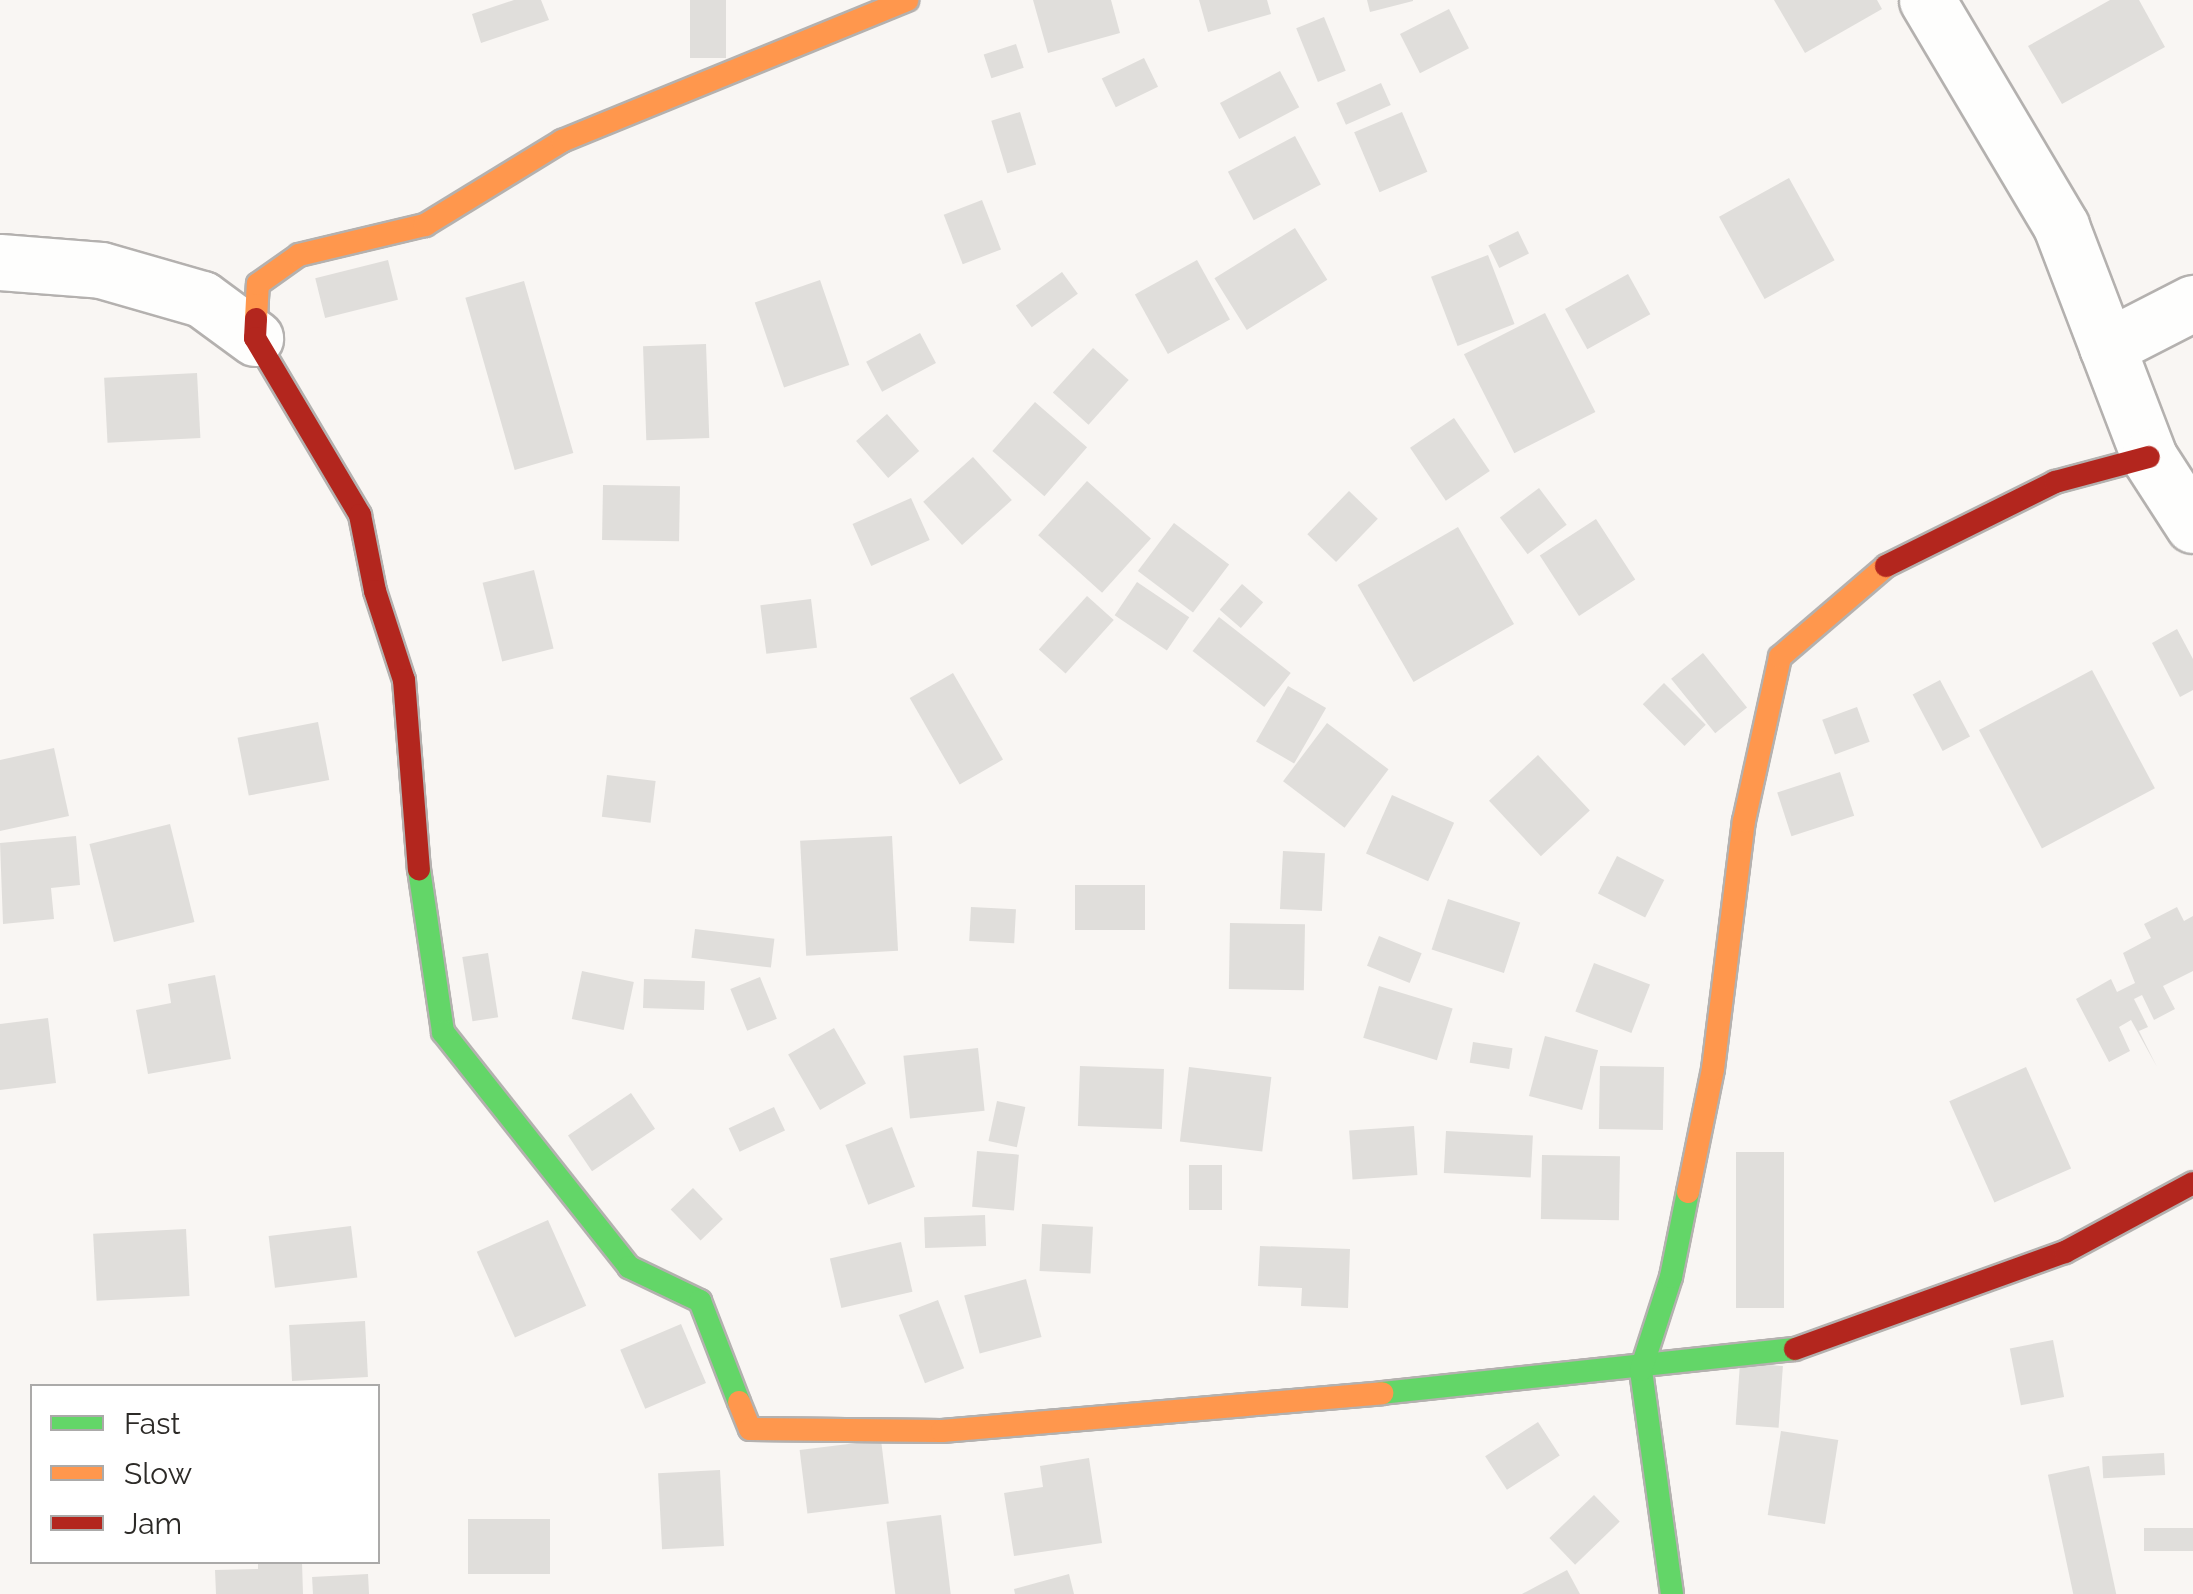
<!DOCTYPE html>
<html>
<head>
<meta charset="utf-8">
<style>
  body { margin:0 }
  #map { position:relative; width:2193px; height:1594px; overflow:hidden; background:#f9f6f3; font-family:Raleway,sans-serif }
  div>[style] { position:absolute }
  .building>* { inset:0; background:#e0dedb; transform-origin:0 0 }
  .roads { filter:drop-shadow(2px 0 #b4b1af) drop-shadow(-2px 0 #b4b1af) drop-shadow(0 2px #b4b1af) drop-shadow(0 -2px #b4b1af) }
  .street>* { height:55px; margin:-27.5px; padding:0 27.5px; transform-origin:27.5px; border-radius:27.5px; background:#fefefd }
  .fast>* { height:22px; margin:-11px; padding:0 11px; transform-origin:11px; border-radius:11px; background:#63d668 }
  .slow>* { height:22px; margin:-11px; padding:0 11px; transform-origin:11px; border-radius:11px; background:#ff974d }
  .jam>* { height:22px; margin:-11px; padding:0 11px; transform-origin:11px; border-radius:11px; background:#b3261e }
  span { translate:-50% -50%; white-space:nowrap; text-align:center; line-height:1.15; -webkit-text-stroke:8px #fff; paint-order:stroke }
  .legend { position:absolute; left:30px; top:1384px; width:350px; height:180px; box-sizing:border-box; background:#fff; border:2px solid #abaaa9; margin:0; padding:12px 18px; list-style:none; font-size:30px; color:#2c2a27 }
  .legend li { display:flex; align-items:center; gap:20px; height:50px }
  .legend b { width:50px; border:2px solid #abaaa9 }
</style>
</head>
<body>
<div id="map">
  <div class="building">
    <i style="clip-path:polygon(514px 0,541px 0,549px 20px,481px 43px,472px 14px)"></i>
    <i style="left:690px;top:0;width:36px;height:58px"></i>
    <i style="clip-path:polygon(1033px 0,1111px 0,1120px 33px,1048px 53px)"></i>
    <i style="clip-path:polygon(1199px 0,1267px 0,1271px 14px,1208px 32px)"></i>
    <i style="clip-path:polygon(1367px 0,1413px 0,1413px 1px,1370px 12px)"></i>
    <i style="clip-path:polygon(1774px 0,1877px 0,1882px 9px,1805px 53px)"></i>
    <i style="clip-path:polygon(2110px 0,2139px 0,2165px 47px,2062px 104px,2028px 46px)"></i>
    <i style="left:1449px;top:9px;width:44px;height:55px;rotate:63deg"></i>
    <i style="left:1324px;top:17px;width:58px;height:30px;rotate:68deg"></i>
    <i style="left:1016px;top:44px;width:25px;height:34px;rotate:72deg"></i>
    <i style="left:1144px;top:58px;width:32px;height:47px;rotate:64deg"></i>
    <i style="left:1280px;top:71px;width:41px;height:68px;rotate:62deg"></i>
    <i style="left:1381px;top:83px;width:24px;height:49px;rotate:66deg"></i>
    <i style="left:1020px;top:112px;width:55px;height:30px;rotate:73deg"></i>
    <i style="left:1402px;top:112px;width:65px;height:52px;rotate:67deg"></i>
    <i style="left:1295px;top:136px;width:55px;height:76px;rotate:62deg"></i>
    <i style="left:1789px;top:178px;width:94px;height:80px;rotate:61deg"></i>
    <i style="left:982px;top:200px;width:53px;height:41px;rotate:69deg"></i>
    <i style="left:1295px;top:228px;width:61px;height:95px;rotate:58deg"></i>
    <i style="left:1518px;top:231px;width:25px;height:33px;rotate:64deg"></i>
    <i style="left:1488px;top:255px;width:74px;height:61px;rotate:69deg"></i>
    <i style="left:388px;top:260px;width:41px;height:75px;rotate:76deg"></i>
    <i style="left:1197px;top:260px;width:68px;height:71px;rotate:61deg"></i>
    <i style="left:1062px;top:272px;width:27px;height:57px;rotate:54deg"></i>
    <i style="left:1628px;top:274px;width:46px;height:72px;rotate:61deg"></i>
    <i style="left:820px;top:280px;width:90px;height:69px;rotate:71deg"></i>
    <i style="left:524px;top:281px;width:179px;height:61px;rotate:74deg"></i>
    <i style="left:1545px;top:313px;width:111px;height:91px;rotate:63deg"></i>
    <i style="left:920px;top:333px;width:34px;height:61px;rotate:62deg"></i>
    <i style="left:706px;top:344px;width:94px;height:63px;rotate:88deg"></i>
    <i style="left:1093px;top:348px;width:48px;height:60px;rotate:42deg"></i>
    <i style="left:197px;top:373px;width:65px;height:93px;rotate:87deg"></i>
    <i style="left:1035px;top:402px;width:69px;height:65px;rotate:41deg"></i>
    <i style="left:887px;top:414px;width:49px;height:41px;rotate:49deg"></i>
    <i style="left:1454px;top:418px;width:64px;height:53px;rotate:56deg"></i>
    <i style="left:973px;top:457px;width:58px;height:67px;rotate:48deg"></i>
    <i style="left:1087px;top:481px;width:86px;height:73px;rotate:42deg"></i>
    <i style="left:603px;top:485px;width:77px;height:55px;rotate:1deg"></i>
    <i style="left:1539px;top:488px;width:46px;height:49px;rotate:53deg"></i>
    <i style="left:1349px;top:491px;width:40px;height:60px;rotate:44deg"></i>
    <i style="left:911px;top:498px;width:46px;height:64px;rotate:66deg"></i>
    <i style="left:1596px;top:519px;width:72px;height:67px;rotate:57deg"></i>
    <i style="left:1174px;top:523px;width:69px;height:60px;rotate:37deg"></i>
    <i style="left:1458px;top:527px;width:112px;height:116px;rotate:60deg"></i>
    <i style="left:534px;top:570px;width:81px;height:53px;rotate:76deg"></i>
    <i style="left:1137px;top:582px;width:63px;height:40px;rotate:34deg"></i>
    <i style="left:1242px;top:584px;width:28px;height:34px;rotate:41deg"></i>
    <i style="left:1087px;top:596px;width:36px;height:72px;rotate:42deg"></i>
    <i style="left:811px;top:599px;width:49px;height:51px;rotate:83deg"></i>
    <i style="left:1219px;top:617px;width:91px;height:43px;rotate:38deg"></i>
    <i style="clip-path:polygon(2177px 629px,2193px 659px,2193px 690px,2180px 697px,2152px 643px)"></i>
    <i style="left:1703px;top:653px;width:70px;height:41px;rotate:51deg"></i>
    <i style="left:2092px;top:670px;width:134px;height:128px;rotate:62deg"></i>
    <i style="left:953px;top:673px;width:100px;height:50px;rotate:60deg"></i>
    <i style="left:1940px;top:680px;width:64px;height:31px;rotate:62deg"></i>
    <i style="left:1664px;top:683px;width:59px;height:30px;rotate:45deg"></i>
    <i style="left:1288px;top:686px;width:44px;height:64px;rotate:30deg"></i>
    <i style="left:1857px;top:707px;width:37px;height:37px;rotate:70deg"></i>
    <i style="left:318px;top:722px;width:59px;height:82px;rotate:79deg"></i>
    <i style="left:1327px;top:723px;width:77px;height:73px;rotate:37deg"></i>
    <i style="clip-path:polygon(54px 748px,69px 816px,0 831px,0 760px)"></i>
    <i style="left:1538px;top:755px;width:76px;height:67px;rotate:47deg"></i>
    <i style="left:1840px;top:772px;width:46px;height:66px;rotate:72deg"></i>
    <i style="left:607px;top:775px;width:49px;height:42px;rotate:7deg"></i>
    <i style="left:1392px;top:795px;width:68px;height:64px;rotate:24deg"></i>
    <i style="left:170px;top:824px;width:101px;height:83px;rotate:76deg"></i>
    <i style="clip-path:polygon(76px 836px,80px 885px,51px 888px,54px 919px,3px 924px,0 843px)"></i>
    <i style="left:892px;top:836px;width:115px;height:92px;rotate:87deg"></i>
    <i style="left:1283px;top:851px;width:42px;height:58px;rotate:3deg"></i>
    <i style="left:1617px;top:856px;width:53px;height:42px;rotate:27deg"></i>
    <i style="left:1145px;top:885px;width:45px;height:70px;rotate:90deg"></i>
    <i style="left:1448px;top:899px;width:76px;height:53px;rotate:18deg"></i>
    <i style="left:971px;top:907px;width:45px;height:34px;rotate:3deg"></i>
    <i style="clip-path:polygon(2177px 907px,2184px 921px,2193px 916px,2193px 971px,2163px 986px,2175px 1009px,2154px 1020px,2142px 995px,2134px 999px,2148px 1027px,2139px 1031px,2157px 1067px,2131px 1020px,2119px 1027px,2130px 1051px,2109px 1062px,2076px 999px,2111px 979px,2117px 992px,2135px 983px,2123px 953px,2151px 938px,2144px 924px)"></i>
    <i style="left:1230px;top:923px;width:75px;height:66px;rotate:1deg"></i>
    <i style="left:695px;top:929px;width:80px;height:29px;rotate:7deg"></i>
    <i style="left:1379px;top:936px;width:46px;height:32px;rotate:22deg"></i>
    <i style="left:488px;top:953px;width:65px;height:26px;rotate:81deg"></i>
    <i style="left:1594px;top:963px;width:60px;height:52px;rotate:21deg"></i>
    <i style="left:582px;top:971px;width:53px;height:49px;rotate:12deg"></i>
    <i style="clip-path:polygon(215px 975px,231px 1059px,148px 1074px,136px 1010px,171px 1003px,168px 984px)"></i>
    <i style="left:760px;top:977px;width:45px;height:32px;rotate:68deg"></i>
    <i style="left:644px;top:979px;width:61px;height:29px;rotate:2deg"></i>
    <i style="left:1379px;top:986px;width:77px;height:54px;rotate:17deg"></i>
    <i style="clip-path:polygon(48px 1018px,56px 1083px,0 1090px,0 1024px)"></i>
    <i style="left:834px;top:1028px;width:64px;height:53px;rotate:60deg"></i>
    <i style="left:1545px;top:1036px;width:55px;height:62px;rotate:15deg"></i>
    <i style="left:1473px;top:1042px;width:40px;height:21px;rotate:9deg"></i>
    <i style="left:978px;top:1048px;width:63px;height:75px;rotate:84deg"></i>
    <i style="left:1080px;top:1066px;width:84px;height:60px;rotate:2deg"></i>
    <i style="left:1600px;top:1066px;width:64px;height:63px;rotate:1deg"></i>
    <i style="left:1189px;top:1067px;width:83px;height:75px;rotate:7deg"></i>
    <i style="left:2026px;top:1067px;width:111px;height:84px;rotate:66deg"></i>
    <i style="left:631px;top:1093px;width:43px;height:76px;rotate:56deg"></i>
    <i style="left:997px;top:1101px;width:29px;height:41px;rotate:12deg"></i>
    <i style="left:774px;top:1107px;width:26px;height:50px;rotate:65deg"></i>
    <i style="left:1414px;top:1126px;width:49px;height:65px;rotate:86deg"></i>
    <i style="left:892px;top:1127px;width:64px;height:50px;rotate:69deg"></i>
    <i style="left:1446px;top:1131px;width:87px;height:42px;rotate:3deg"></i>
    <i style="left:977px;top:1151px;width:42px;height:56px;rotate:5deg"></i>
    <i style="left:1736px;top:1152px;width:48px;height:156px"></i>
    <i style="left:1542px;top:1155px;width:78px;height:64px;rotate:1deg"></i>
    <i style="left:1189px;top:1165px;width:33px;height:45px"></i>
    <i style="left:693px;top:1188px;width:43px;height:31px;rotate:46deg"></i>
    <i style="left:985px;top:1215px;width:31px;height:61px;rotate:88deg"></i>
    <i style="left:548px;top:1220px;width:94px;height:78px;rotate:66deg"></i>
    <i style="left:1042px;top:1224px;width:51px;height:47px;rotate:3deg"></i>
    <i style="left:351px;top:1226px;width:52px;height:83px;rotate:83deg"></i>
    <i style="left:186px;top:1229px;width:67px;height:93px;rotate:87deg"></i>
    <i style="left:901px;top:1242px;width:51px;height:73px;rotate:77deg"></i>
    <i style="clip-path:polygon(1260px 1246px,1350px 1249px,1348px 1308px,1301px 1306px,1302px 1288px,1258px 1286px)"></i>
    <i style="left:1026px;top:1279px;width:60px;height:64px;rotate:75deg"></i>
    <i style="left:938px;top:1300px;width:73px;height:42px;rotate:69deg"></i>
    <i style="left:365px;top:1321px;width:56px;height:76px;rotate:87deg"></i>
    <i style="left:681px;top:1324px;width:64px;height:66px;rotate:67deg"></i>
    <i style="left:2053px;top:1340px;width:58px;height:44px;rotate:79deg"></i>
    <i style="left:1740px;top:1363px;width:43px;height:62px;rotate:4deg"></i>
    <i style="left:1538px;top:1422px;width:40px;height:63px;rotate:57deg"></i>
    <i style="left:1781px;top:1431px;width:58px;height:85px;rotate:9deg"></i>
    <i style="left:881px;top:1440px;width:64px;height:82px;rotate:83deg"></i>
    <i style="left:2164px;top:1453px;width:22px;height:62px;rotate:87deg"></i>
    <i style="clip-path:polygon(1089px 1458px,1102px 1543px,1014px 1556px,1004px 1493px,1043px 1487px,1040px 1466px)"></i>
    <i style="left:2089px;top:1466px;width:131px;height:42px;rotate:78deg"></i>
    <i style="left:720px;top:1470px;width:76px;height:62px;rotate:87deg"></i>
    <i style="left:1594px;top:1495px;width:37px;height:62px;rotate:46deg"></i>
    <i style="left:941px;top:1515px;width:80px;height:55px;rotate:83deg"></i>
    <i style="left:468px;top:1519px;width:82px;height:55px"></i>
    <i style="left:2193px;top:1528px;width:23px;height:49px;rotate:90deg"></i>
    <i style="clip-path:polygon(258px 1562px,302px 1562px,303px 1594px,216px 1594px,215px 1570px,258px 1569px)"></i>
    <i style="clip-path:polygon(1567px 1570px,1580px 1594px,1522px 1594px)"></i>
    <i style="left:368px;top:1574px;width:20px;height:56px;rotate:87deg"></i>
    <i style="clip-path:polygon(1069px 1574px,1074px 1594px,1015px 1594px,1014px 1589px)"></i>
  </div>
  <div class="roads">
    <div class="street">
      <i style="left:1927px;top:0;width:263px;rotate:59.3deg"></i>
      <i style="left:2061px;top:226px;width:247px;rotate:69.1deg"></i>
      <i style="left:2149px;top:457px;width:81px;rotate:57.1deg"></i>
      <i style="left:0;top:262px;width:101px;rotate:4.5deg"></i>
      <i style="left:101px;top:270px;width:105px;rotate:16deg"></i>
      <i style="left:202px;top:299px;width:66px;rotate:36.3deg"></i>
      <i style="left:2107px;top:347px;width:97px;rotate:-27.1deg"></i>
    </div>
    <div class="fast">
      <i style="left:419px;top:869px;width:165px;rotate:81.6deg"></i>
      <i style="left:443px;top:1032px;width:300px;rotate:51.6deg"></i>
      <i style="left:629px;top:1267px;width:79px;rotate:25.6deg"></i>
      <i style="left:700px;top:1301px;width:108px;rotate:68.9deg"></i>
      <i style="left:1382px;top:1393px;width:415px;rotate:-6.1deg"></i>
      <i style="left:1672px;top:1594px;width:226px;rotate:-97.9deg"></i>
      <i style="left:1641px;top:1370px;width:98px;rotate:-72.1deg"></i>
      <i style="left:1671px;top:1277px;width:87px;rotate:-78.7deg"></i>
    </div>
    <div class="slow">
      <i style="left:256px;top:319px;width:35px;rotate:-87deg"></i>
      <i style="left:258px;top:284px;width:50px;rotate:-35.3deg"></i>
      <i style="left:299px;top:255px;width:130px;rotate:-13.4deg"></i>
      <i style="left:425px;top:225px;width:161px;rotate:-31.5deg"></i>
      <i style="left:562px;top:141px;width:373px;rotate:-22.2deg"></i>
      <i style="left:1688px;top:1192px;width:126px;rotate:-78.5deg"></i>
      <i style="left:1713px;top:1069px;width:250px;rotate:-82.9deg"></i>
      <i style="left:1744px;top:821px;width:168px;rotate:-77.6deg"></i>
      <i style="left:1780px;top:657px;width:140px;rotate:-40.6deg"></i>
      <i style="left:739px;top:1402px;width:29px;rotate:68deg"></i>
      <i style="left:750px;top:1429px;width:192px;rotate:0.6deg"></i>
      <i style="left:942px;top:1431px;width:442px;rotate:-4.9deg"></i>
    </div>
    <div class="jam">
      <i style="left:256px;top:319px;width:19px;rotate:93deg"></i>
      <i style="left:255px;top:338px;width:206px;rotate:59.3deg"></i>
      <i style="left:360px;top:515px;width:77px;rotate:78.8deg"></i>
      <i style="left:375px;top:591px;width:94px;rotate:72deg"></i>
      <i style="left:404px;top:680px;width:190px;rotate:85.5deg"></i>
      <i style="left:1886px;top:566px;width:189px;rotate:-26.4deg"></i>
      <i style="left:2055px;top:482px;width:97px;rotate:-14.9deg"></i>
      <i style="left:1795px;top:1349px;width:287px;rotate:-19.8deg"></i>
      <i style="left:2065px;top:1252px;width:145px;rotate:-28.3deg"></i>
    </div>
  </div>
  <ul class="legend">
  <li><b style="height:12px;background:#63d668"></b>Fast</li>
  <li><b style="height:12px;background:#ff974d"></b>Slow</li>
  <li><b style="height:12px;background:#b3261e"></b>Jam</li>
  </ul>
</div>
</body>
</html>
